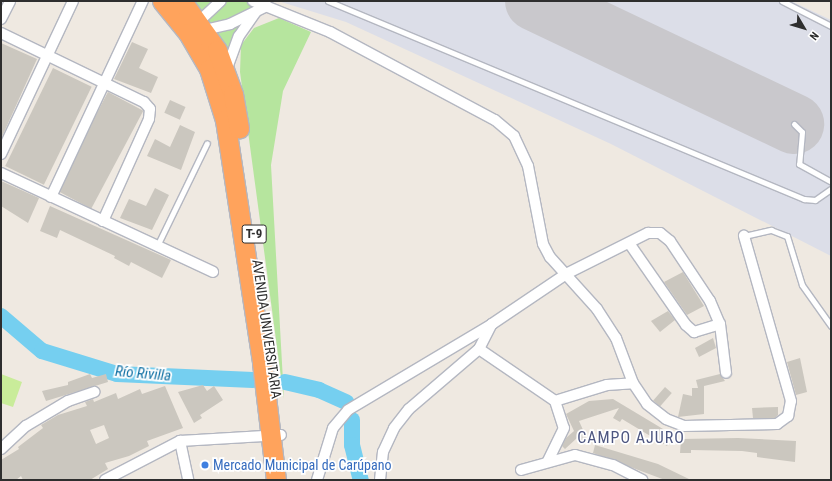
<!DOCTYPE html>
<html>
<head>
<meta charset="utf-8">
<style>
  body { margin:0 }
  #map { position:relative; width:832px; height:481px; overflow:hidden; background:#efe9e1; font-family:"Roboto Condensed",sans-serif }
  div>[style] { position:absolute }
  .airport>* { inset:0; background:#dcdee8 }
  .green>* { inset:0; background:#b6e59e }
  .pitch>* { inset:0; background:#c9ec9a }
  .river>* { height:16px; margin:-8px; padding:0 8px; transform-origin:8px; border-radius:8px; background:#75cff0 }
  .runway>* { height:60px; margin:-30px; padding:0 30px; transform-origin:30px; border-radius:30px; background:#c9c8cc }
  .building>* { inset:0; background:#cbc7bf; transform-origin:0 0 }
  .roads { filter:drop-shadow(1px 0 #b4b7c1) drop-shadow(-1px 0 #b4b7c1) drop-shadow(0 1px #b4b7c1) drop-shadow(0 -1px #b4b7c1) }
  .lane>* { height:5px; margin:-2.5px; padding:0 2.5px; transform-origin:2.5px; border-radius:2.5px; background:#fff }
  .street>* { height:10px; margin:-5px; padding:0 5px; transform-origin:5px; border-radius:5px; background:#fff }
  .highway>* { height:19px; margin:-9.5px; padding:0 9.5px; transform-origin:9.5px; border-radius:9.5px; background:#ffa35c }
  .dots>* { width:11px; height:11px; translate:-50% -50%; box-sizing:border-box; border:2px solid #fff; border-radius:50% }
  span { translate:-50% -50%; white-space:nowrap; text-align:center; line-height:1.15; -webkit-text-stroke:3.5px #fff; paint-order:stroke }
  .shield-label span { padding:1px 3px; background:#fff; border:1px solid; border-radius:3px; -webkit-text-stroke-width:0 }
  .shield-label { font-size:13px; color:#2e2e2e; font-weight:700 }
  .street-label { font-size:14px; color:#2e2e2e }
  .shop-label { font-size:14px; color:#366cbe }
  .left { translate:0 -50%; text-align:left }
  .water-label { font-size:15px; color:#0d6fa3; font-style:italic }
  .quarter-label { font-size:16px; color:#4d5680; letter-spacing:1px }
  .frame { position:absolute; inset:0; border:2px solid #2e2e2e; pointer-events:none }
  .north { position:absolute; left:784px; top:8px; width:40px; height:40px; -webkit-text-stroke:3px #fff; paint-order:stroke; rotate:128deg; font-size:11px; font-weight:700; line-height:16px; text-align:center; color:#2e2e2e }
  .north::after { content:''; display:block; margin:auto; width:14px; height:18px; background:#2e2e2e; clip-path:polygon(50% 0,100% 100%,50% 72%,0 100%) }
</style>
</head>
<body>
<div id="map">
  <div class="airport">
    <i style="clip-path:polygon(278px 1px,791px 1px,831px 20px,831px 256px,611px 144px,346px 22px)"></i>
  </div>
  <div class="green">
    <i style="clip-path:polygon(182px 1px,253px 1px,257px 10px,226px 71px)"></i>
    <i style="clip-path:polygon(279px 18px,311px 32px,283px 91px,271px 165px,284px 399px,240px 72px,241px 45px,254px 28px)"></i>
  </div>
  <div class="pitch">
    <i style="clip-path:polygon(1px 374px,22px 382px,13px 407px,1px 403px)"></i>
  </div>
  <div class="river">
    <i style="left:1px;top:316px;width:54px;rotate:40.5deg"></i>
    <i style="left:42px;top:351px;width:78px;rotate:17deg"></i>
    <i style="left:117px;top:374px;width:136px;rotate:2.5deg"></i>
    <i style="left:285px;top:382px;width:35px;rotate:13deg"></i>
    <i style="left:319px;top:390px;width:30px;rotate:24deg"></i>
    <i style="left:352px;top:420px;width:25px;rotate:90deg"></i>
    <i style="left:352px;top:445px;width:36px;rotate:76deg"></i>
  </div>
  <div class="runway">
    <i style="left:535px;top:1px;width:287px;rotate:25.4deg"></i>
  </div>
  <div class="building">
    <i style="clip-path:polygon(132px 42px,148px 49px,139px 68px,158px 77px,151px 93px,114px 79px)"></i>
    <i style="clip-path:polygon(1px 43px,37px 59px,1px 139px)"></i>
    <i style="left:53px;top:68px;width:43px;height:109px;rotate:26deg"></i>
    <i style="left:108px;top:92px;width:40px;height:111px;rotate:28deg"></i>
    <i style="left:170px;top:100px;width:17px;height:14px;rotate:24deg"></i>
    <i style="clip-path:polygon(180px 125px,195px 132px,181px 170px,147px 156px,155px 139px,170px 147px)"></i>
    <i style="clip-path:polygon(1px 181px,39px 198px,28px 223px,1px 206px)"></i>
    <i style="clip-path:polygon(155px 188px,169px 195px,152px 230px,120px 218px,129px 199px,146px 206px)"></i>
    <i style="clip-path:polygon(50px 206px,171px 260px,162px 278px,131px 262px,129px 266px,114px 258px,115px 256px,60px 230px,57px 238px,40px 231px)"></i>
    <i style="clip-path:polygon(683px 272px,704px 306px,687px 315px,664px 282px)"></i>
    <i style="clip-path:polygon(668px 311px,675px 320px,660px 332px,651px 321px)"></i>
    <i style="clip-path:polygon(713px 338px,716px 348px,699px 357px,695px 348px)"></i>
    <i style="clip-path:polygon(800px 358px,807px 392px,796px 395px,787px 362px)"></i>
    <i style="clip-path:polygon(90px 374px,92px 378px,106px 374px,108px 382px,46px 401px,42px 391px,68px 385px,68px 382px)"></i>
    <i style="clip-path:polygon(720px 374px,725px 381px,704px 386px,704px 414px,678px 417px,683px 394px,692px 396px,692px 388px,698px 388px,696px 380px)"></i>
    <i style="clip-path:polygon(203px 385px,207px 391px,214px 386px,223px 400px,200px 415px,202px 418px,194px 423px,178px 392px)"></i>
    <i style="clip-path:polygon(evenodd,165px 386px,183px 428px,147px 441px,149px 446px,129px 456px,105px 463px,108px 469px,90px 480px,23px 480px,21px 476px,16px 480px,1px 480px,1px 460px,19px 449px,18px 447px,43px 428px,41px 425px,58px 415px,87px 406px,85px 402px,93px 399px,94px 402px,116px 393px,118px 399px,140px 389px,142px 394px,165px 386px,104px 425px,109px 438px,96px 444px,90px 430px,104px 425px)"></i>
    <i style="left:665px;top:387px;width:9px;height:18px;rotate:41deg"></i>
    <i style="clip-path:polygon(613px 399px,673px 435px,667px 446px,622px 419px,620px 422px,613px 418px,619px 408px,579px 421px,588px 441px,580px 444px,577px 438px,565px 449px,562px 446px,566px 438px,574px 431px,566px 414px,589px 401px)"></i>
    <i style="clip-path:polygon(778px 407px,778px 415px,775px 418px,753px 418px,752px 408px)"></i>
    <i style="clip-path:polygon(738px 438px,796px 441px,795px 462px,757px 457px,757px 453px,742px 451px,691px 450px,691px 453px,680px 453px,681px 439px)"></i>
    <i style="clip-path:polygon(595px 445px,658px 464px,691px 480px,665px 480px,593px 453px)"></i>
  </div>
  <div class="roads">
    <div class="lane">
      <i style="left:328px;top:1px;width:516px;rotate:22.59deg"></i>
      <i style="left:804px;top:199px;width:11px;rotate:5deg"></i>
      <i style="left:815px;top:200px;width:19px;rotate:-35deg"></i>
      <i style="left:782px;top:1px;width:55px;rotate:27deg"></i>
      <i style="left:794px;top:124px;width:11px;rotate:45deg"></i>
      <i style="left:802px;top:132px;width:32px;rotate:95deg"></i>
      <i style="left:799px;top:164px;width:37px;rotate:29deg"></i>
      <i style="left:744px;top:236px;width:28px;rotate:-13deg"></i>
      <i style="left:771px;top:230px;width:17px;rotate:21deg"></i>
      <i style="left:787px;top:236px;width:51px;rotate:73deg"></i>
      <i style="left:802px;top:285px;width:50px;rotate:54.7deg"></i>
      <i style="left:157px;top:246px;width:114px;rotate:-64.1deg"></i>
    </div>
    <div class="street">
      <i style="left:253px;top:1px;width:83px;rotate:21.9deg"></i>
      <i style="left:330px;top:32px;width:187px;rotate:28.1deg"></i>
      <i style="left:495px;top:120px;width:25px;rotate:40deg"></i>
      <i style="left:514px;top:136px;width:33px;rotate:65deg"></i>
      <i style="left:528px;top:166px;width:79px;rotate:79.1deg"></i>
      <i style="left:543px;top:244px;width:15px;rotate:62deg"></i>
      <i style="left:550px;top:257px;width:70px;rotate:47.9deg"></i>
      <i style="left:597px;top:309px;width:35px;rotate:57deg"></i>
      <i style="left:616px;top:338px;width:48px;rotate:69.3deg"></i>
      <i style="left:633px;top:383px;width:25px;rotate:56deg"></i>
      <i style="left:647px;top:404px;width:24px;rotate:38deg"></i>
      <i style="left:666px;top:419px;width:19px;rotate:21deg"></i>
      <i style="left:684px;top:426px;width:93px;rotate:-1.2deg"></i>
      <i style="left:777px;top:424px;width:14px;rotate:-36deg"></i>
      <i style="left:788px;top:416px;width:15px;rotate:-79deg"></i>
      <i style="left:791px;top:401px;width:172px;rotate:-105.9deg"></i>
      <i style="left:1px;top:19px;width:20px;rotate:-63deg"></i>
      <i style="left:195px;top:25px;width:35px;rotate:-43deg"></i>
      <i style="left:200px;top:31px;width:31px;rotate:-13deg"></i>
      <i style="left:230px;top:24px;width:41px;rotate:-25.9deg"></i>
      <i style="left:1px;top:33px;width:159px;rotate:25.8deg"></i>
      <i style="left:144px;top:102px;width:9px;rotate:49deg"></i>
      <i style="left:150px;top:109px;width:10px;rotate:96deg"></i>
      <i style="left:149px;top:119px;width:112px;rotate:114.3deg"></i>
      <i style="left:226px;top:71px;width:37px;rotate:-70deg"></i>
      <i style="left:239px;top:36px;width:29px;rotate:-55deg"></i>
      <i style="left:1px;top:154px;width:169px;rotate:-64.8deg"></i>
      <i style="left:1px;top:173px;width:234px;rotate:25deg"></i>
      <i style="left:51px;top:197px;width:217px;rotate:-64.9deg"></i>
      <i style="left:629px;top:243px;width:100px;rotate:55.2deg"></i>
      <i style="left:686px;top:325px;width:11px;rotate:41deg"></i>
      <i style="left:694px;top:332px;width:27px;rotate:-17deg"></i>
      <i style="left:479px;top:349px;width:92px;rotate:34.4deg"></i>
      <i style="left:555px;top:401px;width:28px;rotate:72deg"></i>
      <i style="left:564px;top:428px;width:37px;rotate:116deg"></i>
      <i style="left:555px;top:401px;width:54px;rotate:-17.1deg"></i>
      <i style="left:607px;top:385px;width:26px;rotate:-4deg"></i>
      <i style="left:180px;top:441px;width:40px;rotate:78deg"></i>
      <i style="left:1px;top:449px;width:34px;rotate:-43deg"></i>
      <i style="left:26px;top:426px;width:49px;rotate:-30.8deg"></i>
      <i style="left:68px;top:401px;width:28px;rotate:-19deg"></i>
      <i style="left:521px;top:470px;width:56px;rotate:-15.5deg"></i>
      <i style="left:575px;top:455px;width:39px;rotate:15deg"></i>
      <i style="left:613px;top:465px;width:33px;rotate:27deg"></i>
      <i style="left:105px;top:480px;width:85px;rotate:-27.5deg"></i>
      <i style="left:180px;top:441px;width:101px;rotate:-3.4deg"></i>
      <i style="left:317px;top:480px;width:54px;rotate:-72.9deg"></i>
      <i style="left:333px;top:428px;width:23px;rotate:-50deg"></i>
      <i style="left:348px;top:410px;width:168px;rotate:-30.8deg"></i>
      <i style="left:380px;top:480px;width:28px;rotate:-84deg"></i>
      <i style="left:383px;top:452px;width:26px;rotate:-65deg"></i>
      <i style="left:394px;top:428px;width:24px;rotate:-52deg"></i>
      <i style="left:409px;top:409px;width:92px;rotate:-40.6deg"></i>
      <i style="left:479px;top:349px;width:28px;rotate:-63deg"></i>
      <i style="left:492px;top:324px;width:89px;rotate:-34deg"></i>
      <i style="left:566px;top:274px;width:92px;rotate:-26.6deg"></i>
      <i style="left:648px;top:233px;width:12px"></i>
      <i style="left:660px;top:233px;width:13px;rotate:39deg"></i>
      <i style="left:670px;top:241px;width:72px;rotate:56.3deg"></i>
      <i style="left:710px;top:301px;width:25px;rotate:67deg"></i>
      <i style="left:720px;top:324px;width:49px;rotate:83deg"></i>
    </div>
    <div class="highway">
      <i style="left:162px;top:1px;width:41px;rotate:50.9deg"></i>
      <i style="left:188px;top:33px;width:42px;rotate:59.7deg"></i>
      <i style="left:209px;top:69px;width:53px;rotate:72.6deg"></i>
      <i style="left:225px;top:120px;width:246px;rotate:81.3deg"></i>
      <i style="left:262px;top:363px;width:118px;rotate:83.2deg"></i>
      <i style="left:182px;top:1px;width:60px;rotate:54.5deg"></i>
      <i style="left:217px;top:50px;width:47px;rotate:70deg"></i>
      <i style="left:233px;top:94px;width:35px;rotate:80deg"></i>
    </div>
  </div>
  <div class="dots">
    <i style="left:205px;top:465px;background:#3f7fe0"></i>
  </div>
  <div class="shield-label">
    <span style="left:254px;top:234px">T-9</span>
  </div>
  <div class="street-label">
    <span style="left:267px;top:329px;rotate:82deg">AVENIDA UNIVERSITARIA</span>
  </div>
  <div class="shop-label">
    <span class="left" style="left:213px;top:465px">Mercado Municipal de Carúpano</span>
  </div>
  <div class="water-label">
    <span style="left:143px;top:374px;rotate:5deg">Río Rivilla</span>
  </div>
  <div class="quarter-label">
    <span style="left:631px;top:438px">CAMPO AJURO</span>
  </div>
  <div class="frame"></div>
  <div class="north">N</div>
</div>
</body>
</html>
